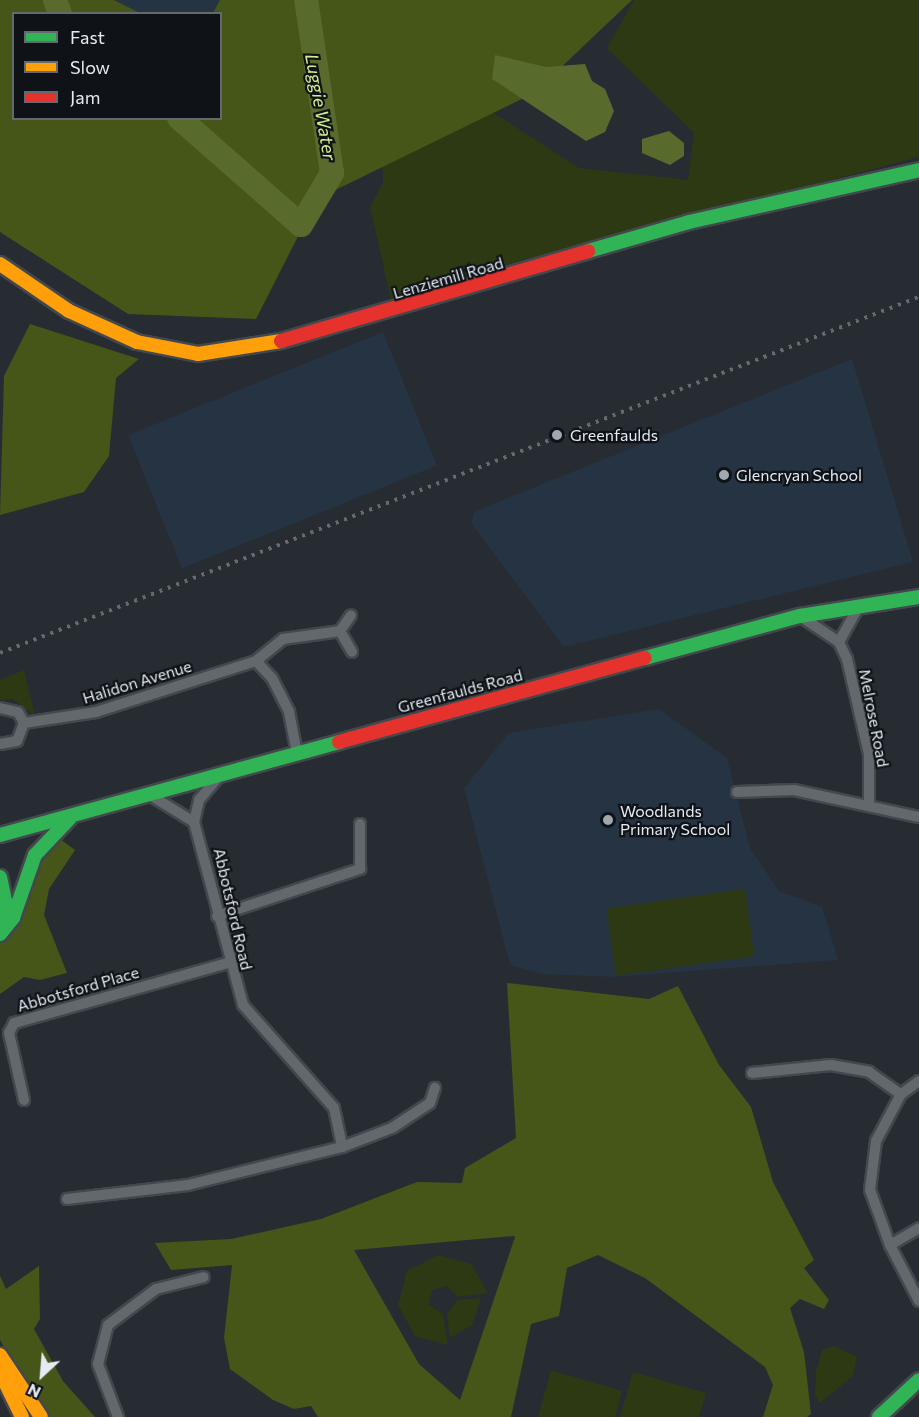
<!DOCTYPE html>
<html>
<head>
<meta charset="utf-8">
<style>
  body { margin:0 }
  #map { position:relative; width:919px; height:1417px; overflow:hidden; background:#262c32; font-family:Commissioner,sans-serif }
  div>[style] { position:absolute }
  .built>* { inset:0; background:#253342; transform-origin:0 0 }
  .green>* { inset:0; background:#2d3913; transform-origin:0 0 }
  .forest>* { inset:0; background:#455618 }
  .water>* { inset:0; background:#586b2c }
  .river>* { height:24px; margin:-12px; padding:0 12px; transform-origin:12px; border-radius:12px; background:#586b2c }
  .roads { filter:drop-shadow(2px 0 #42484d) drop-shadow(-2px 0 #42484d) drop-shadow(0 2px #42484d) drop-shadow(0 -2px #42484d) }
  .street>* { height:10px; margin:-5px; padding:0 5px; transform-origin:5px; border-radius:5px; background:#63686d }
  .fast>* { height:14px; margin:-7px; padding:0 7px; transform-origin:7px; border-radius:7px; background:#30b455 }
  .slow>* { height:14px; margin:-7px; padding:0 7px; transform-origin:7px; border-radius:7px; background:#ff9f0a }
  .jam>* { height:14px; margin:-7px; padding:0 7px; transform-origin:7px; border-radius:7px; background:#e5322d }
  .rail>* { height:4px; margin-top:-2px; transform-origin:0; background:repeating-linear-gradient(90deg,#666a6e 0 3px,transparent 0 9px) }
  .dots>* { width:16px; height:16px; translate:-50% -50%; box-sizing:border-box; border:3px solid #0f1318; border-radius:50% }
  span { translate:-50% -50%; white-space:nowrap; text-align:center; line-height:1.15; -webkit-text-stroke:4.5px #0f1318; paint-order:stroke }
  .street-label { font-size:16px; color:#e4ebf3 }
  .poi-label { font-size:16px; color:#e4ebf3 }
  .left { translate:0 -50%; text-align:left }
  .water-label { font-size:18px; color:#d0ef8d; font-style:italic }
  .legend { position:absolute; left:12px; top:12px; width:210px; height:108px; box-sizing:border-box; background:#0f1318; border:2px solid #646970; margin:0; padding:8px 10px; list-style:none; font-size:18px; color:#e4ebf3 }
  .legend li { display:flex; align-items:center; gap:12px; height:30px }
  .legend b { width:30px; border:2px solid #646970 }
  .north { position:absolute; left:12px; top:1345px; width:60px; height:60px; -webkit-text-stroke:4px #0f1318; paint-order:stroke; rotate:206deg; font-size:16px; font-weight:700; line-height:24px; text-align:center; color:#e4ebf3 }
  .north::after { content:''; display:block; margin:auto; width:21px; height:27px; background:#e4ebf3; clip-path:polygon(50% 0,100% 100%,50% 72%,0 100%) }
</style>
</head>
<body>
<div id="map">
  <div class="built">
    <i style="clip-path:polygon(114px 0,220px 0,213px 13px,140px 14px)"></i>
    <i style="left:383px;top:332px;width:144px;height:275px;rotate:68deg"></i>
    <i style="clip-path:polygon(852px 359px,913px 562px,564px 647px,471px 523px,475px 511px)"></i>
    <i style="clip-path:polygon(659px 709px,727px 758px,750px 848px,779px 891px,822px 907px,838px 960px,613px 977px,543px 974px,510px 965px,464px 788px,509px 733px)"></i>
  </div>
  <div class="green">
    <i style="clip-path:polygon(634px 0,919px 0,919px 157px,471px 274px,392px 303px,370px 207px,383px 183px,382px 143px,466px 95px,579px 168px,688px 180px,694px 133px,607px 48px)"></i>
    <i style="clip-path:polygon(24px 670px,35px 716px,13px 699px,0 700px,0 680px)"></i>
    <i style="left:745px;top:889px;width:68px;height:140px;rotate:82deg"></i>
    <i style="clip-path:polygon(438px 1255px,471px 1264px,488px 1293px,457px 1297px,447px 1286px,432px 1290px,429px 1305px,443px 1314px,448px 1345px,415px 1336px,398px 1305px,407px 1271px)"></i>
    <i style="clip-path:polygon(481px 1298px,472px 1325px,450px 1338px,447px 1314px,457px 1300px)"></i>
    <i style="clip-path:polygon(834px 1346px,857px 1357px,853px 1376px,820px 1403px,815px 1396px,816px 1371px,822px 1350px)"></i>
    <i style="clip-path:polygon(551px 1370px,622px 1391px,615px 1417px,538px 1417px)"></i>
    <i style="clip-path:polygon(633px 1372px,706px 1393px,699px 1417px,620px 1417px)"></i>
  </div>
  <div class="forest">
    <i style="clip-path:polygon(0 0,114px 0,140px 13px,14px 14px,14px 118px,220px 118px,220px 14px,213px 13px,220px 0,632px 0,534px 93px,317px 199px,256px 319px,128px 314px,0 232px)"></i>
    <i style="clip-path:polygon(30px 324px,139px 359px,116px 378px,109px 456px,84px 492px,0 515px,4px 376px)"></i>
    <i style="clip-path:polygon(60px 839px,75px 850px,49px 889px,44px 915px,67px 973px,40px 980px,24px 977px,0 994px,0 943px,42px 858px)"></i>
    <i style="clip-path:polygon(evenodd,507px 983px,649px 999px,678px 986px,719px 1065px,751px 1107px,773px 1182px,814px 1260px,804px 1268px,829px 1300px,824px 1309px,800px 1299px,790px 1308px,804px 1352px,811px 1414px,807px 1417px,763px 1417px,773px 1385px,765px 1367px,645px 1278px,598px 1255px,567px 1268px,559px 1316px,531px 1324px,511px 1417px,318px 1417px,311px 1406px,294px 1409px,273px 1400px,230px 1369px,224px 1338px,232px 1265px,171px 1270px,155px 1243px,231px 1239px,321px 1219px,417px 1182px,462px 1183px,465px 1168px,516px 1138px,507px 983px,514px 1236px,515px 1237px,460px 1400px,419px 1364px,354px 1250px,514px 1236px)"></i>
    <i style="clip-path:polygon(39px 1266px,40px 1319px,34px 1329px,63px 1381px,95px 1417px,45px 1417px,0 1340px,0 1276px,6px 1289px)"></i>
  </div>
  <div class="water">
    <i style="clip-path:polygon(495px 55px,546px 67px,585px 64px,592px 81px,605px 89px,614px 111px,605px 132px,586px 141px,492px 79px)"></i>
    <i style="clip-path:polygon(669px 131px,684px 143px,684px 156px,670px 165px,642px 153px,642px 139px)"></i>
  </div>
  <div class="river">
    <i style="left:55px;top:0;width:15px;rotate:70deg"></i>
    <i style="left:179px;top:118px;width:162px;rotate:41.3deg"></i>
    <i style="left:301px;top:225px;width:61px;rotate:-59.2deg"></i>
    <i style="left:332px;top:173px;width:175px;rotate:-98.5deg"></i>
  </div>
  <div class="roads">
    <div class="street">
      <i style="left:800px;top:616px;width:47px;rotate:33.7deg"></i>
      <i style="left:839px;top:642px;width:19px;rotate:65deg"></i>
      <i style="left:847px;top:659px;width:98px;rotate:77deg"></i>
      <i style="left:869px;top:754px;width:48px;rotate:90deg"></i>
      <i style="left:340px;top:631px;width:24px;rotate:60deg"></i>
      <i style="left:839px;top:642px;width:41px;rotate:-60.9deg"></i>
      <i style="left:256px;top:661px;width:23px;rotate:47deg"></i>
      <i style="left:272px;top:678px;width:38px;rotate:63deg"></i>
      <i style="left:289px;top:712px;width:42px;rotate:79deg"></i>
      <i style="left:0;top:708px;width:18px;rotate:13deg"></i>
      <i style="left:18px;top:712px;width:13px;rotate:61deg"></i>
      <i style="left:24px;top:723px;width:19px;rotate:111deg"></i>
      <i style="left:17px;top:741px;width:17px;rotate:170deg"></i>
      <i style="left:24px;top:723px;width:73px;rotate:-8.7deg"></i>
      <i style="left:96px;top:712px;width:168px;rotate:-17.7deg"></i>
      <i style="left:256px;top:661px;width:35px;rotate:-39deg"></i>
      <i style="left:283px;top:639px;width:58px;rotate:-8deg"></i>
      <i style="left:340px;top:631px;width:19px;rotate:-55deg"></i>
      <i style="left:737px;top:792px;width:57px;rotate:-2deg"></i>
      <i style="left:794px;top:790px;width:128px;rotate:12.2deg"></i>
      <i style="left:150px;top:795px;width:52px;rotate:31.5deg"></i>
      <i style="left:194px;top:822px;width:189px;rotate:75deg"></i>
      <i style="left:243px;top:1005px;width:137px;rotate:48.5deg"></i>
      <i style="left:334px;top:1108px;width:40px;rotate:78deg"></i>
      <i style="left:194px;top:822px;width:23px;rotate:-77deg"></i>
      <i style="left:199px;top:800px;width:30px;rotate:-50deg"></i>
      <i style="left:217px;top:916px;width:151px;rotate:-18.2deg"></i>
      <i style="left:360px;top:869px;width:45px;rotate:-90deg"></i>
      <i style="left:752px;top:1073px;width:79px;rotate:-5.8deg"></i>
      <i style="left:831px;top:1065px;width:39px;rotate:10deg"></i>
      <i style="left:869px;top:1072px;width:39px;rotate:35deg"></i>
      <i style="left:919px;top:1081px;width:22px;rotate:144deg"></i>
      <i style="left:901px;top:1094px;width:53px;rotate:118deg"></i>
      <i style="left:876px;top:1141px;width:49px;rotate:97deg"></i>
      <i style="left:870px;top:1190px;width:59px;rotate:70deg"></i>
      <i style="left:890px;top:1245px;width:63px;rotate:62.6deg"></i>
      <i style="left:24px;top:1100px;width:69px;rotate:-102.6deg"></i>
      <i style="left:9px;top:1033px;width:11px;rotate:-63deg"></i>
      <i style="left:14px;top:1023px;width:222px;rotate:-15.7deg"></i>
      <i style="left:67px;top:1199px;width:122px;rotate:-6.6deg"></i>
      <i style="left:188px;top:1185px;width:159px;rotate:-13.9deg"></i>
      <i style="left:342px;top:1147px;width:53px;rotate:-20.8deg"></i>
      <i style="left:392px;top:1128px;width:45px;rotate:-33.3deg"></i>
      <i style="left:430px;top:1103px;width:16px;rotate:-72deg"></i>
      <i style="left:890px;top:1245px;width:34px;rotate:-30deg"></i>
      <i style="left:118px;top:1417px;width:57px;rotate:-110.7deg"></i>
      <i style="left:98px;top:1364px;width:40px;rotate:-75.6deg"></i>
      <i style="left:108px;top:1325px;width:60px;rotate:-36.9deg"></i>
      <i style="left:156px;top:1289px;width:49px;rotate:-14deg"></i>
    </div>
    <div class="fast">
      <i style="left:588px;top:251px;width:105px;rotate:-16deg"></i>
      <i style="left:689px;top:222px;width:236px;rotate:-12.7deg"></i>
      <i style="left:645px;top:658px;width:161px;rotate:-15.2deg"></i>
      <i style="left:800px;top:616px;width:121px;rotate:-9.1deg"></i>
      <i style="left:0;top:835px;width:352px;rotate:-15.3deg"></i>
      <i style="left:0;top:877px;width:29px;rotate:78deg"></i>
      <i style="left:6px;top:905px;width:22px;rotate:103deg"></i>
      <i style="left:0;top:934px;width:21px;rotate:-51deg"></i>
      <i style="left:13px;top:918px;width:67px;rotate:-70.8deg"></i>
      <i style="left:35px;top:855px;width:51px;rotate:-46.6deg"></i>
      <i style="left:879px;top:1417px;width:54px;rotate:-42.8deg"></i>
    </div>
    <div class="slow">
      <i style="left:0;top:264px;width:83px;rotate:34.3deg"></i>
      <i style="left:69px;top:311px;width:75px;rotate:24.5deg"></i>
      <i style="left:137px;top:342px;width:62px;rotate:11.1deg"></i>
      <i style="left:198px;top:354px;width:84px;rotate:-8.9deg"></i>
      <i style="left:0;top:1355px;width:74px;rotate:56.5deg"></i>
      <i style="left:0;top:1372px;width:50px;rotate:63.9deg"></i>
    </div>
    <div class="jam">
      <i style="left:281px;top:341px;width:320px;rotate:-16.3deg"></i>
      <i style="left:339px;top:742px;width:317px;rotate:-15.4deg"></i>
    </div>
  </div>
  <div class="rail">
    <i style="left:0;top:653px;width:986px;rotate:-21.18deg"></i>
  </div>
  <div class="dots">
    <i style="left:557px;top:435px;background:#a2a8af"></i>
    <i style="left:724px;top:475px;background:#a2a8af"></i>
    <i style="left:608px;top:820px;background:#a2a8af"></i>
  </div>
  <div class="street-label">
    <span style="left:448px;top:278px;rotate:-16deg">Lenziemill Road</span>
    <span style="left:137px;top:682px;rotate:-17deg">Halidon Avenue</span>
    <span style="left:460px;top:691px;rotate:-15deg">Greenfaulds Road</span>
    <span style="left:874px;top:718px;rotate:79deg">Melrose Road</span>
    <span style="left:233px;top:909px;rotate:77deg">Abbotsford Road</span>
    <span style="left:78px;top:989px;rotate:-16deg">Abbotsford Place</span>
  </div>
  <div class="poi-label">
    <span class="left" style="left:570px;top:435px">Greenfaulds</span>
    <span class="left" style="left:736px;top:475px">Glencryan School</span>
    <span class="left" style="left:620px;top:820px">Woodlands<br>Primary School</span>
  </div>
  <div class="water-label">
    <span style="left:321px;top:107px;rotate:80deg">Luggie Water</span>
  </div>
  <ul class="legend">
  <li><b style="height:8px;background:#30b455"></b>Fast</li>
  <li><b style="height:8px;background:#ff9f0a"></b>Slow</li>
  <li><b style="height:8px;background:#e5322d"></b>Jam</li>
  </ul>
  <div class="north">N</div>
</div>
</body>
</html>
